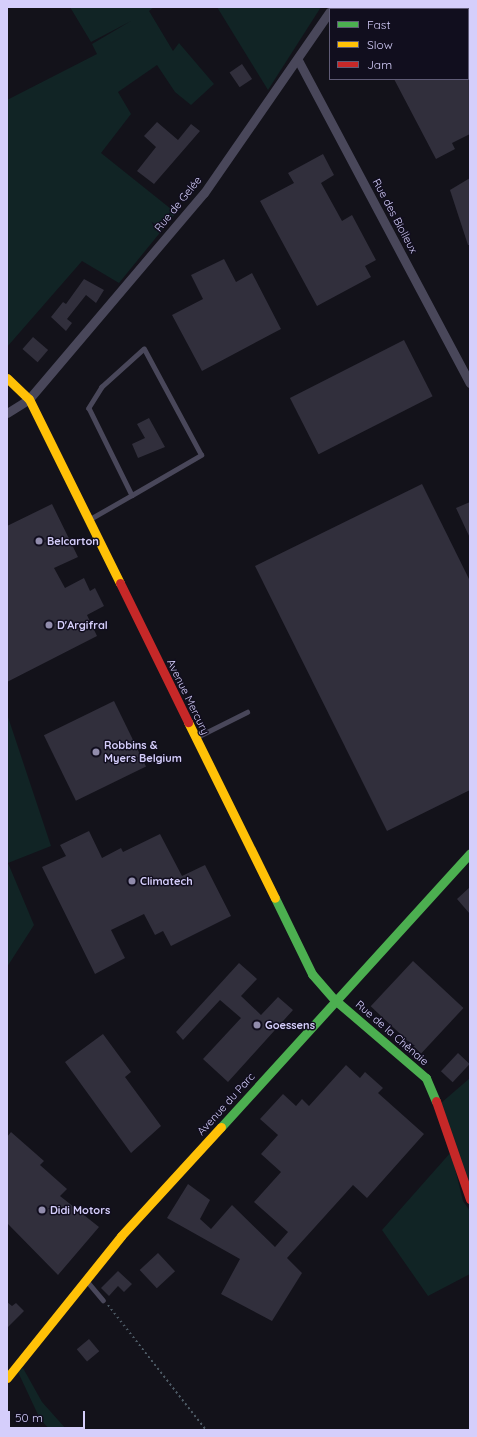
<!DOCTYPE html>
<html>
<head>
<meta charset="utf-8">
<style>
  body { margin:0 }
  #map { position:relative; width:477px; height:1437px; overflow:hidden; background:#13121a; font-family:Quicksand,sans-serif }
  div>[style] { position:absolute }
  .green>* { inset:0; background:#112425 }
  .building>* { inset:0; background:#312f3c; transform-origin:0 0 }
  .path>* { height:2px; margin-top:-1px; transform-origin:0; background:repeating-linear-gradient(90deg,#4c5964 0 2px,transparent 0 5px) }
  .lane>* { height:4.5px; margin:-2.25px; padding:0 2.25px; transform-origin:2.25px; border-radius:2.25px; background:#49475a }
  .street>* { height:9px; margin:-4.5px; padding:0 4.5px; transform-origin:4.5px; border-radius:4.5px; background:#49475a }
  .fast>* { height:9px; margin:-4.5px; padding:0 4.5px; transform-origin:4.5px; border-radius:4.5px; background:#4caf50 }
  .slow>* { height:9px; margin:-4.5px; padding:0 4.5px; transform-origin:4.5px; border-radius:4.5px; background:#ffc107 }
  .jam>* { height:9px; margin:-4.5px; padding:0 4.5px; transform-origin:4.5px; border-radius:4.5px; background:#c62828 }
  .dots>* { width:11px; height:11px; translate:-50% -50%; box-sizing:border-box; border:2px solid #110e1e; border-radius:50% }
  span { translate:-50% -50%; white-space:nowrap; text-align:center; line-height:1.15; -webkit-text-stroke:3px #110e1e; paint-order:stroke }
  .street-label { font-size:11px; color:#d5cefb }
  .poi-label { font-size:11px; color:#d5cefb; font-weight:700 }
  .left { translate:0 -50%; text-align:left }
  .frame { position:absolute; inset:0; border:8px solid #d5cefb; pointer-events:none }
  .legend { position:absolute; left:329px; top:8px; width:140px; height:72px; box-sizing:border-box; background:#110e1e; border:1px solid #5f5b76; margin:0; padding:5px 7px; list-style:none; font-size:12px; color:#d5cefb }
  .legend li { display:flex; align-items:center; gap:8px; height:20px }
  .legend b { width:20px; border:1px solid #5f5b76 }
  .scale { position:absolute; left:8px; top:1411px; width:77px; height:18px; box-sizing:border-box; border:2px solid #d5cefb; border-top:0; padding-left:5px; font-size:12px; line-height:14px; white-space:nowrap; color:#d5cefb; -webkit-text-stroke:3px #110e1e; paint-order:stroke }
</style>
</head>
<body>
<div id="map">
  <div class="green">
    <i style="clip-path:polygon(70px 7px,154px 7px,149px 11px,173px 51px,179px 43px,214px 84px,191px 105px,175px 92px,157px 65px,118px 92px,131px 114px,101px 153px,176px 213px,119px 283px,82px 261px,7px 347px,7px 100px,97px 54px,92px 44px,131px 21px,91px 42px)"></i>
    <i style="clip-path:polygon(217px 7px,321px 7px,268px 90px)"></i>
    <i style="clip-path:polygon(7px 714px,51px 846px,8px 863px,34px 925px,7px 967px)"></i>
    <i style="clip-path:polygon(470px 1078px,470px 1197px,441px 1103px)"></i>
    <i style="clip-path:polygon(451px 1152px,463px 1201px,470px 1211px,470px 1274px,428px 1296px,382px 1230px)"></i>
    <i style="clip-path:polygon(23px 1368px,42px 1402px,67px 1430px,50px 1430px,40px 1419px,18px 1372px)"></i>
  </div>
  <div class="building">
    <i style="left:242px;top:64px;width:18px;height:15px;rotate:56deg"></i>
    <i style="clip-path:polygon(394px 79px,470px 79px,470px 134px,452px 143px,455px 149px,436px 159px)"></i>
    <i style="clip-path:polygon(157px 122px,178px 140px,191px 124px,200px 131px,154px 184px,137px 171px,156px 147px,144px 136px)"></i>
    <i style="clip-path:polygon(323px 154px,334px 175px,321px 183px,342px 221px,352px 215px,376px 260px,365px 266px,371px 277px,317px 306px,260px 201px,294px 183px,288px 173px)"></i>
    <i style="clip-path:polygon(470px 178px,470px 245px,468px 245px,450px 190px)"></i>
    <i style="clip-path:polygon(224px 259px,236px 282px,252px 273px,281px 329px,202px 371px,172px 315px,203px 299px,191px 275px)"></i>
    <i style="clip-path:polygon(84px 279px,104px 290px,96px 303px,86px 295px,67px 319px,72px 323px,66px 331px,51px 317px,63px 302px,66px 304px)"></i>
    <i style="left:33px;top:337px;width:20px;height:16px;rotate:41deg"></i>
    <i style="left:404px;top:340px;width:63px;height:128px;rotate:63deg"></i>
    <i style="clip-path:polygon(149px 418px,165px 447px,138px 458px,132px 444px,145px 438px,137px 424px)"></i>
    <i style="clip-path:polygon(422px 484px,470px 581px,470px 790px,387px 831px,255px 566px)"></i>
    <i style="clip-path:polygon(470px 502px,470px 538px,456px 508px)"></i>
    <i style="clip-path:polygon(52px 504px,78px 557px,54px 568px,65px 588px,84px 578px,90px 591px,95px 588px,104px 606px,87px 615px,97px 636px,7px 682px,7px 526px)"></i>
    <i style="left:114px;top:701px;width:73px;height:78px;rotate:64deg"></i>
    <i style="clip-path:polygon(89px 831px,102px 858px,121px 848px,123px 852px,160px 834px,182px 876px,205px 865px,231px 916px,171px 946px,163px 931px,155px 935px,144px 914px,111px 930px,125px 958px,95px 974px,42px 867px,66px 856px,60px 845px)"></i>
    <i style="clip-path:polygon(470px 887px,470px 914px,457px 899px)"></i>
    <i style="left:413px;top:961px;width:69px;height:62px;rotate:43deg"></i>
    <i style="clip-path:polygon(239px 963px,257px 979px,241px 996px,261px 1015px,278px 997px,293px 1010px,228px 1082px,203px 1059px,241px 1018px,220px 1000px,183px 1040px,176px 1032px)"></i>
    <i style="clip-path:polygon(103px 1034px,131px 1072px,125px 1077px,161px 1126px,131px 1153px,65px 1062px)"></i>
    <i style="left:458px;top:1053px;width:16px;height:25px;rotate:43deg"></i>
    <i style="clip-path:polygon(346px 1065px,360px 1078px,365px 1072px,383px 1088px,378px 1093px,424px 1134px,367px 1198px,353px 1185px,287px 1258px,302px 1273px,272px 1321px,221px 1294px,240px 1259px,167px 1218px,188px 1184px,210px 1200px,200px 1219px,211px 1229px,232px 1205px,275px 1247px,288px 1232px,254px 1202px,281px 1172px,261px 1154px,278px 1135px,260px 1119px,283px 1094px,296px 1106px,302px 1099px,309px 1106px)"></i>
    <i style="clip-path:polygon(11px 1132px,44px 1161px,40px 1165px,67px 1189px,60px 1196px,99px 1227px,58px 1275px,7px 1223px,7px 1137px)"></i>
    <i style="left:158px;top:1253px;width:25px;height:25px;rotate:47deg"></i>
    <i style="clip-path:polygon(118px 1271px,132px 1284px,124px 1292px,118px 1286px,109px 1296px,101px 1288px)"></i>
    <i style="clip-path:polygon(7px 1302px,12px 1306px,16px 1303px,24px 1311px,7px 1328px)"></i>
    <i style="left:89px;top:1339px;width:16px;height:16px;rotate:50deg"></i>
  </div>
  <div class="path">
    <i style="left:108px;top:1305px;width:159px;rotate:51.9deg"></i>
  </div>
  <div class="lane">
    <i style="left:90px;top:519px;width:48px;rotate:-29.7deg"></i>
    <i style="left:132px;top:495px;width:80px;rotate:-30.1deg"></i>
    <i style="left:201px;top:455px;width:120px;rotate:-118.3deg"></i>
    <i style="left:144px;top:349px;width:57px;rotate:137.9deg"></i>
    <i style="left:102px;top:387px;width:25px;rotate:122deg"></i>
    <i style="left:89px;top:408px;width:97px;rotate:63.7deg"></i>
    <i style="left:197px;top:737px;width:56px;rotate:-26.6deg"></i>
    <i style="left:87px;top:1281px;width:25px;rotate:50deg"></i>
  </div>
  <div class="street">
    <i style="left:298px;top:60px;width:366px;rotate:62deg"></i>
    <i style="left:7px;top:413px;width:26px;rotate:-32deg"></i>
    <i style="left:29px;top:399px;width:270px;rotate:-49.7deg"></i>
    <i style="left:204px;top:193px;width:221px;rotate:-55.3deg"></i>
  </div>
  <div class="fast">
    <i style="left:275px;top:898px;width:85px;rotate:64deg"></i>
    <i style="left:312px;top:974px;width:35px;rotate:49deg"></i>
    <i style="left:335px;top:1000px;width:120px;rotate:40.6deg"></i>
    <i style="left:426px;top:1078px;width:25px;rotate:67deg"></i>
    <i style="left:221px;top:1127px;width:370px;rotate:-47.7deg"></i>
  </div>
  <div class="slow">
    <i style="left:7px;top:378px;width:30px;rotate:44deg"></i>
    <i style="left:29px;top:399px;width:205px;rotate:63.7deg"></i>
    <i style="left:188px;top:722px;width:196px;rotate:63.7deg"></i>
    <i style="left:7px;top:1378px;width:182px;rotate:-51.2deg"></i>
    <i style="left:121px;top:1236px;width:148px;rotate:-47.5deg"></i>
  </div>
  <div class="jam">
    <i style="left:120px;top:583px;width:155px;rotate:63.9deg"></i>
    <i style="left:436px;top:1101px;width:104px;rotate:70.9deg"></i>
  </div>
  <div class="dots">
    <i style="left:39px;top:541px;background:#918cac"></i>
    <i style="left:49px;top:625px;background:#918cac"></i>
    <i style="left:96px;top:752px;background:#918cac"></i>
    <i style="left:132px;top:881px;background:#918cac"></i>
    <i style="left:257px;top:1025px;background:#918cac"></i>
    <i style="left:42px;top:1210px;background:#918cac"></i>
  </div>
  <div class="street-label">
    <span style="left:178px;top:204px;rotate:-51deg">Rue de Gelée</span>
    <span style="left:395px;top:216px;rotate:62deg">Rue des Biolleux</span>
    <span style="left:188px;top:697px;rotate:64deg">Avenue Mercury</span>
    <span style="left:392px;top:1033px;rotate:41deg">Rue de la Chênaie</span>
    <span style="left:226px;top:1104px;rotate:-48deg">Avenue du Parc</span>
  </div>
  <div class="poi-label">
    <span class="left" style="left:47px;top:541px">Belcarton</span>
    <span class="left" style="left:57px;top:625px">D'Argifral</span>
    <span class="left" style="left:104px;top:752px">Robbins &amp;<br>Myers Belgium</span>
    <span class="left" style="left:140px;top:881px">Climatech</span>
    <span class="left" style="left:265px;top:1025px">Goessens</span>
    <span class="left" style="left:50px;top:1210px">Didi Motors</span>
  </div>
  <div class="frame"></div>
  <ul class="legend">
  <li><b style="height:5px;background:#4caf50"></b>Fast</li>
  <li><b style="height:5px;background:#ffc107"></b>Slow</li>
  <li><b style="height:5px;background:#c62828"></b>Jam</li>
  </ul>
  <div class="scale">50 m</div>
</div>
</body>
</html>
